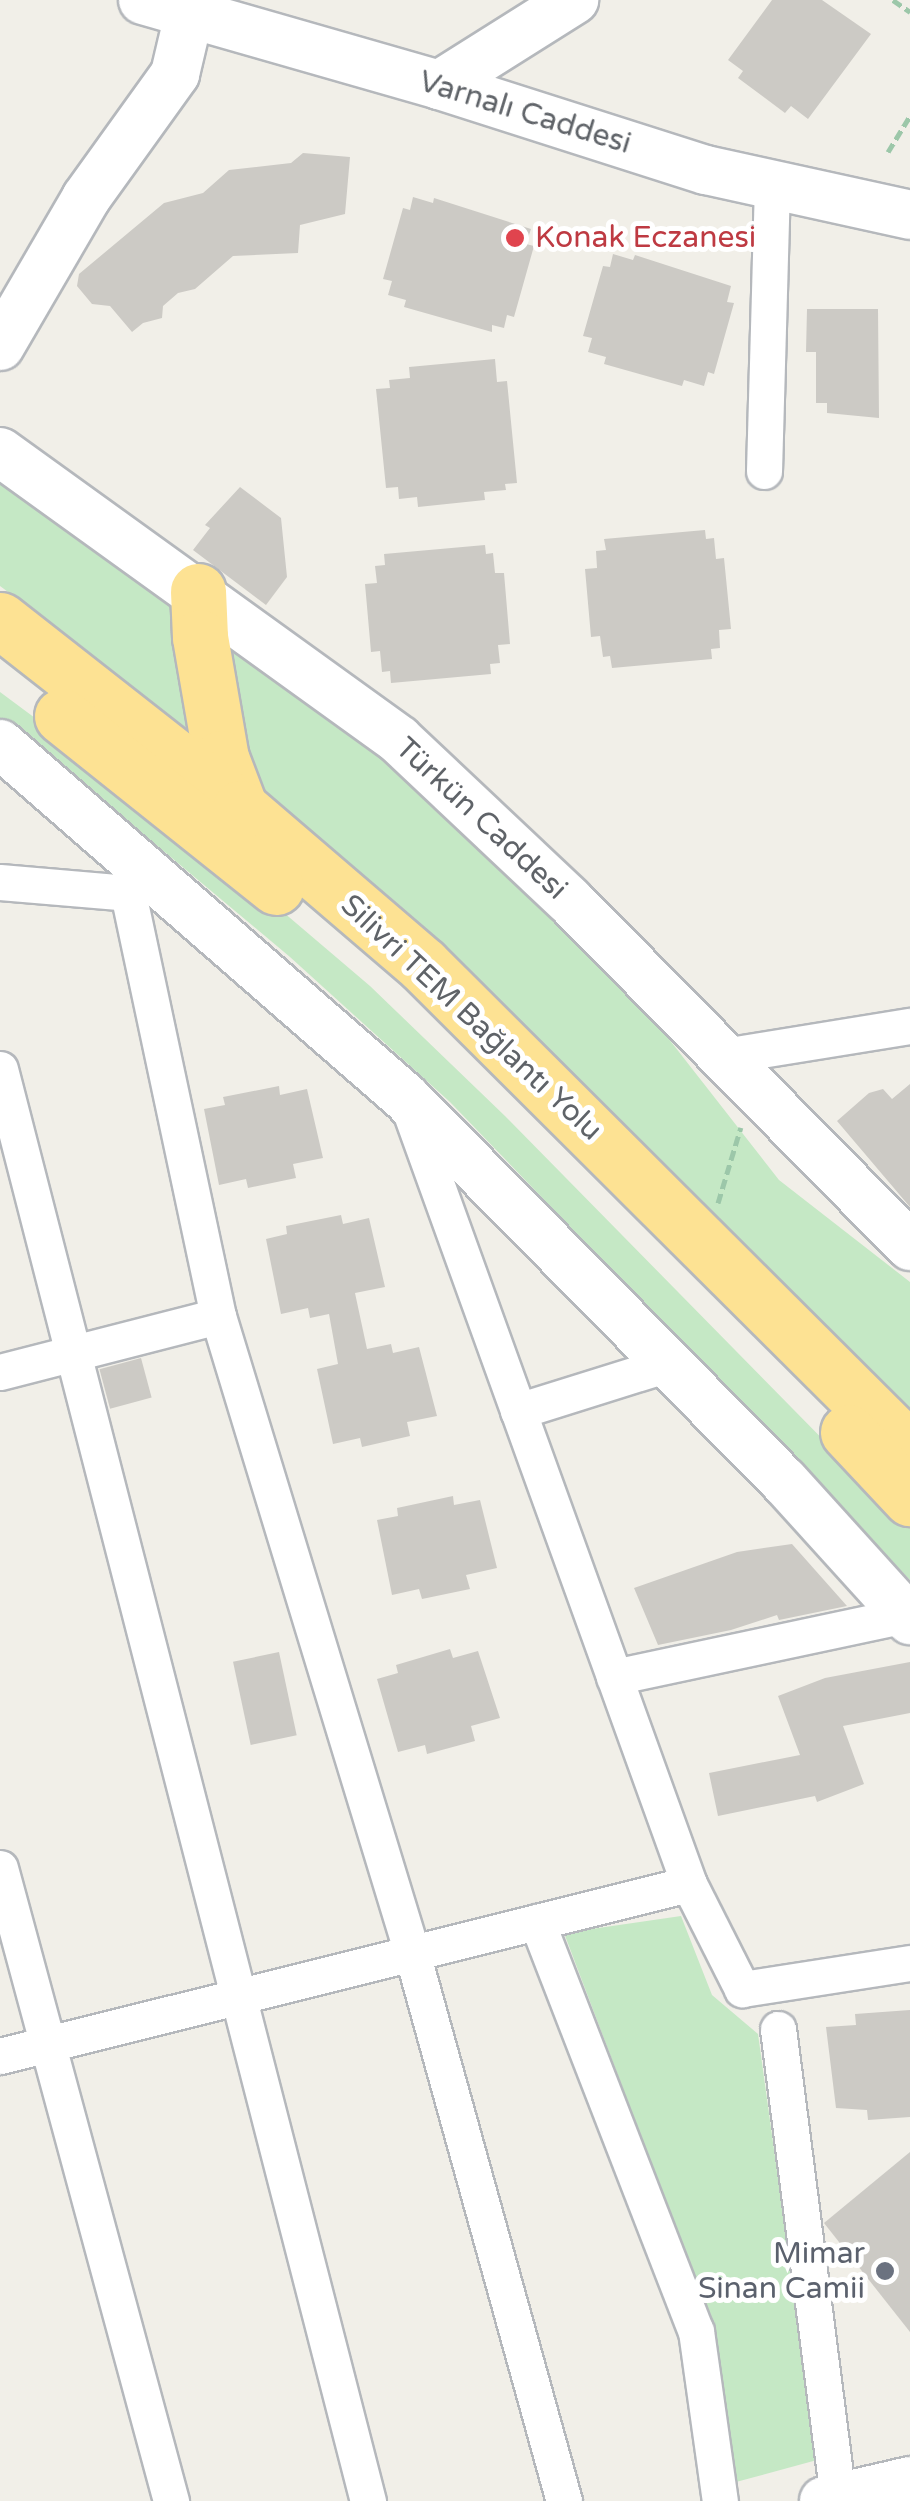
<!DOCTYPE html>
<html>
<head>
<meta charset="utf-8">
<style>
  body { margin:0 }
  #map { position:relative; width:910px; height:2501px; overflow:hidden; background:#f1efe8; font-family:"Varela Round",sans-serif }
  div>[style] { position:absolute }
  .green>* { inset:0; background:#c5e8c5 }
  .building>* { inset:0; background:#cccac5; transform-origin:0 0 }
  .path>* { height:5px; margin-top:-2.5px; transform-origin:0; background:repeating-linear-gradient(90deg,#9cc7a9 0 10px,transparent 0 15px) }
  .roads { filter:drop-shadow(2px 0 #b5b8bc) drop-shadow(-2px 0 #b5b8bc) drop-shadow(0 2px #b5b8bc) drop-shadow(0 -2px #b5b8bc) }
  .street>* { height:35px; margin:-17.5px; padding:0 17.5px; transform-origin:17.5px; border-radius:17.5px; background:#fff }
  .secondary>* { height:48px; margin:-24px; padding:0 24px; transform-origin:24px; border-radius:24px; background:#fff }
  .highway>* { height:55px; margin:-27.5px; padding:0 27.5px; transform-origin:27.5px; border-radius:27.5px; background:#fde293 }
  .dots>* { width:28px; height:28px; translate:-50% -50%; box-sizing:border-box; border:5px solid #fff; border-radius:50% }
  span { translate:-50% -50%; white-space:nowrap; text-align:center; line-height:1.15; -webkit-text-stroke:10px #fff; paint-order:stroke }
  .street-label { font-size:30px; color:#5f6368 }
  .health-label { font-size:30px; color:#be3a42 }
  .left { translate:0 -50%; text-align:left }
  .worship-label { font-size:30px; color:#5b616d }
  .right { translate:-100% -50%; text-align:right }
</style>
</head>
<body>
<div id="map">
  <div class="green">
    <i style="clip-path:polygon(0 482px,173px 604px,199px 719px,189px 739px,82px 647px,0 586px)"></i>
    <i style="clip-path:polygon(235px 637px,490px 838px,636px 997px,779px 1180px,910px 1282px,910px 1414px,630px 1135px,279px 811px,253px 780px,221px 649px)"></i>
    <i style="clip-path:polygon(0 692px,194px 836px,370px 986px,505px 1116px,910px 1528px,910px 1580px,450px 1102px,290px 957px,105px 802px,0 723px)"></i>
    <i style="clip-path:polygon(681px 1916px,712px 1995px,758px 2034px,817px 2460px,736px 2482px,702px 2297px,564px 1933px)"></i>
  </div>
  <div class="building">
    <i style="clip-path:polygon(772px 0,822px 0,871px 34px,808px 119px,791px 106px,785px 113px,738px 78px,743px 71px,728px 60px)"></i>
    <i style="clip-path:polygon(303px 153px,350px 157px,345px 214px,300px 225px,298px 253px,233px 256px,195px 289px,178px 293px,163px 306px,162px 318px,143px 323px,132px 332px,110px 306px,92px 304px,77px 286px,79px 274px,164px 203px,203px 193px,229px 170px,291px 163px)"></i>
    <i style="clip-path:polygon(413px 197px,433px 203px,434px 198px,531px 229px,526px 244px,534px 246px,514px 317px,507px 315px,504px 328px,492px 325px,492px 332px,404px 307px,406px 300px,388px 295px,392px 281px,383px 279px,403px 208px,410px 210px)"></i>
    <i style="clip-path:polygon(613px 254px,633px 260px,635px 255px,731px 286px,727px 302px,734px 303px,714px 374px,708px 372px,704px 386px,684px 380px,682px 386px,604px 364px,606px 357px,588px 352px,592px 338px,583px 336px,603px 266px,610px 267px)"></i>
    <i style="clip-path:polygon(807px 309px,878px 309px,879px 418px,827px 413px,827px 403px,816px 403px,816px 352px,806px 352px)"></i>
    <i style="clip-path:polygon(495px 359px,497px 382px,507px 381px,517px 483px,505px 484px,506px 490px,484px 492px,485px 500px,418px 507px,417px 497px,399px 499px,398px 487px,386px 488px,376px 389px,390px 388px,389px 380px,410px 378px,409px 367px)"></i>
    <i style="clip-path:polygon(240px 487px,281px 518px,287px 577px,266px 605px,193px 550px,210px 528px,205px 525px)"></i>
    <i style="clip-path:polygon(705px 530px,706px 539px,714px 538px,716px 559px,724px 558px,731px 629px,719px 630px,720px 648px,711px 649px,712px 659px,612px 668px,610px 656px,603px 657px,600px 636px,591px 637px,585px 569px,597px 568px,596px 551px,606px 550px,604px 539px)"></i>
    <i style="clip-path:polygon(485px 545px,486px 554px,493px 553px,495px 573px,504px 573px,510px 644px,498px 645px,500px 663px,490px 664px,491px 674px,391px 683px,390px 671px,382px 672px,380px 651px,371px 652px,365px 584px,377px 583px,375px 566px,385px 565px,384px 554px)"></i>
    <i style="clip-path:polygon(910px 1084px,910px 1207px,837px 1121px,869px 1093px,883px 1089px,892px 1099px)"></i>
    <i style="clip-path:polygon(279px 1086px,280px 1095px,307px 1089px,323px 1158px,293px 1164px,296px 1178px,248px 1188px,246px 1179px,219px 1185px,204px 1109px,225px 1105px,223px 1097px)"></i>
    <i style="clip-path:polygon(341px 1215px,343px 1224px,369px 1218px,385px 1287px,355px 1293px,367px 1349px,391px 1344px,393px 1353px,419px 1347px,437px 1416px,407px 1422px,410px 1436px,362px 1447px,360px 1438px,333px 1444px,317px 1369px,338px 1364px,329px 1314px,310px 1318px,308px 1308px,281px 1314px,266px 1239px,287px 1234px,286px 1226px)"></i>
    <i style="left:141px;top:1358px;width:41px;height:43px;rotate:75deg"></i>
    <i style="clip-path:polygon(453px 1496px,454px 1505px,480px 1500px,497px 1568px,466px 1575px,470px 1589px,422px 1599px,419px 1589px,392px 1595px,377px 1520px,398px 1516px,397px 1508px)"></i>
    <i style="clip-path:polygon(792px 1544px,847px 1606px,779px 1620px,777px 1615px,731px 1630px,658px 1645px,634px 1588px,737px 1552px)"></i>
    <i style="clip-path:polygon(450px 1649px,453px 1658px,478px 1651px,500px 1718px,471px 1726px,475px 1741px,427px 1754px,425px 1745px,398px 1752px,377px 1679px,398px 1673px,396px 1665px)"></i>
    <i style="left:279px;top:1652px;width:85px;height:47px;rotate:78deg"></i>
    <i style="clip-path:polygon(910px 1662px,910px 1713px,843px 1726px,864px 1784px,817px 1802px,815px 1796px,718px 1816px,709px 1773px,800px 1755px,778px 1696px,825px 1678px)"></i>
    <i style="clip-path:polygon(910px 2010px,910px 2117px,868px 2120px,867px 2110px,836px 2108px,826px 2027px,856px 2025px,855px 2014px)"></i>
    <i style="clip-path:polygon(910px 2152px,910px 2332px,824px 2223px)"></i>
  </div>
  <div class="path">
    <i style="left:893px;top:0;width:21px;rotate:35deg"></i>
    <i style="left:888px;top:152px;width:42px;rotate:-58.6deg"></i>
    <i style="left:718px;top:1203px;width:79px;rotate:-73.2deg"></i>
  </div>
  <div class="roads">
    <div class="street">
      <i style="left:764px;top:471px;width:288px;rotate:-88.4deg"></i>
      <i style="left:0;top:882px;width:128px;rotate:4.9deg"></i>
      <i style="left:128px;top:893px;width:21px;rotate:-53deg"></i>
      <i style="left:128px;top:893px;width:432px;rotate:78deg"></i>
      <i style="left:218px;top:1316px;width:666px;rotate:73.06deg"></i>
      <i style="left:412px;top:1953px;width:569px;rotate:74.5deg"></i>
      <i style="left:724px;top:1056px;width:188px;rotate:-9.2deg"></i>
      <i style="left:0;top:1069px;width:1479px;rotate:75.59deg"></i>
      <i style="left:409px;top:1108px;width:825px;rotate:70.16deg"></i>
      <i style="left:689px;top:1884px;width:118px;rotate:63.2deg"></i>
      <i style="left:742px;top:1989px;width:170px;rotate:-8.8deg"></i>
      <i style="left:0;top:1372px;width:225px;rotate:-14.4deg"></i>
      <i style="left:518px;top:1411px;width:154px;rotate:-17.4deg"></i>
      <i style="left:614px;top:1677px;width:298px;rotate:-12deg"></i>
      <i style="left:0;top:1868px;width:656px;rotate:74.88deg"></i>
      <i style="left:537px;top:1922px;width:439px;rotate:68.8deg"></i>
      <i style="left:696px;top:2331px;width:172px;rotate:82deg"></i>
      <i style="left:778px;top:2029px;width:472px;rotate:82.7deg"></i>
      <i style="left:0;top:2056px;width:710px;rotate:-14.02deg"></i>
    </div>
    <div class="secondary">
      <i style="left:143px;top:0;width:308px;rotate:16deg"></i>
      <i style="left:439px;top:85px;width:280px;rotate:17.7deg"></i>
      <i style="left:706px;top:170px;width:209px;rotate:12.4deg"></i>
      <i style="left:439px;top:85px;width:160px;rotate:-32.2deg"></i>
      <i style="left:0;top:346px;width:171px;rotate:-59.8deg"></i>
      <i style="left:86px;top:198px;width:153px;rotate:-54.3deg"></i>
      <i style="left:175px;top:74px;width:61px;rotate:-76.7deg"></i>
      <i style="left:0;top:452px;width:492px;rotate:35.8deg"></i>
      <i style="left:399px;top:740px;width:233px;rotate:43.3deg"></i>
      <i style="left:569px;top:900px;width:486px;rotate:45.4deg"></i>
      <i style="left:0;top:744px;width:537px;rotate:41.08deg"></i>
      <i style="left:405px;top:1097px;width:540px;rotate:45.38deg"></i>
      <i style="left:784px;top:1481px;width:188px;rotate:47.8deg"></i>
      <i style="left:824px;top:2501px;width:88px;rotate:-13.1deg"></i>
    </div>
    <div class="highway">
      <i style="left:198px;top:591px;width:46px;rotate:87.5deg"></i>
      <i style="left:200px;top:637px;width:123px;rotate:80.2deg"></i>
      <i style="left:221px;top:758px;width:53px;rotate:69.2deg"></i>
      <i style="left:0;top:620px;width:305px;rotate:38.1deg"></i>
      <i style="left:240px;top:808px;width:241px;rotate:40.6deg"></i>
      <i style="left:423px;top:965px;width:687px;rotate:44.88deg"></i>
      <i style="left:62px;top:716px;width:274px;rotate:38.6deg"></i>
      <i style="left:848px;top:1432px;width:91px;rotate:46.8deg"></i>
    </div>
  </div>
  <div class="dots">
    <i style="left:515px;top:238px;background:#e0444e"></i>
    <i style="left:885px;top:2271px;background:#6b7280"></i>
  </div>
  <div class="street-label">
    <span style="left:525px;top:113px;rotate:17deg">Varnalı Caddesi</span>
    <span style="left:481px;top:819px;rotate:43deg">Türkün Caddesi</span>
    <span style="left:471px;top:1018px;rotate:43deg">Silivri TEM Bağlantı Yolu</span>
  </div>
  <div class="health-label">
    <span class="left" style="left:535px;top:238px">Konak Eczanesi</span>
  </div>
  <div class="worship-label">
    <span class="right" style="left:865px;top:2271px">Mimar<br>Sinan Camii</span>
  </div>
</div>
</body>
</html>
